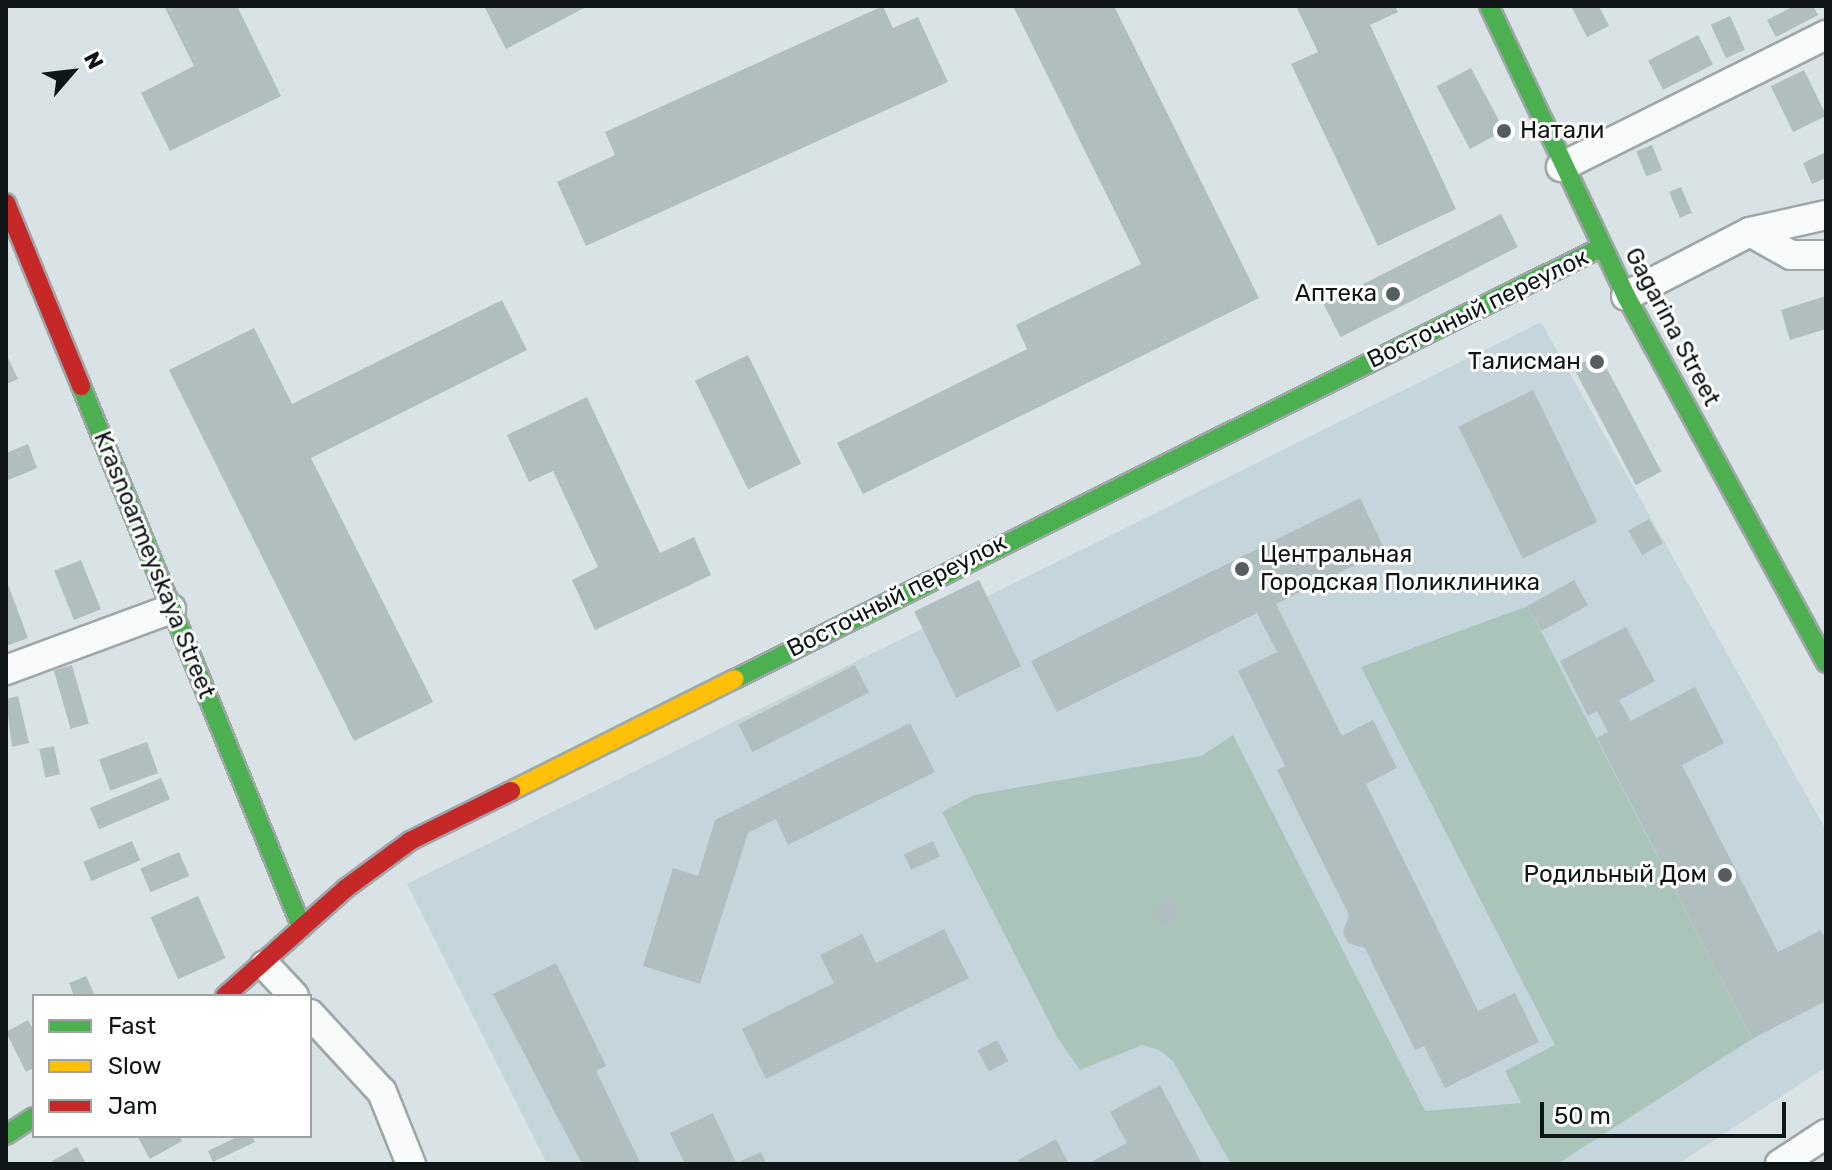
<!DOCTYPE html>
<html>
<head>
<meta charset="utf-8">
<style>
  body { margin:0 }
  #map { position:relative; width:1832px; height:1170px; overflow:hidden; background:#d9e2e5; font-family:Rubik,sans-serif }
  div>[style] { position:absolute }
  .built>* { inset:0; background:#c4d6dc }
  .forest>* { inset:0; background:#aac4ba }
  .building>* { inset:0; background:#b1bebf; transform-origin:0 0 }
  .roads { filter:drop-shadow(2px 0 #9fa6a8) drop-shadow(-2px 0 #9fa6a8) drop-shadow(0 2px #9fa6a8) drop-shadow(0 -2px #9fa6a8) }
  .street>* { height:28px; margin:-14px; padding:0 14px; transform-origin:14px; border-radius:14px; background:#f9fbfb }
  .fast>* { height:18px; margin:-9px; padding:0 9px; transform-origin:9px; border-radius:9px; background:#4caf50 }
  .slow>* { height:18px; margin:-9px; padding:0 9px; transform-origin:9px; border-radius:9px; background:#ffc107 }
  .jam>* { height:18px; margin:-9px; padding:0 9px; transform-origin:9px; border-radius:9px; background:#c62828 }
  .dots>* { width:22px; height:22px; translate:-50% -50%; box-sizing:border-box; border:4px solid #fff; border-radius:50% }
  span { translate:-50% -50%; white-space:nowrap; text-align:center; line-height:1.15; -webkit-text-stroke:6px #fff; paint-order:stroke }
  .poi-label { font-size:24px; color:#101618 }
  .left { translate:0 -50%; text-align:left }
  .right { translate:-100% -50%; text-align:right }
  .street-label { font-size:24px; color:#101618 }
  .frame { position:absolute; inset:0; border:8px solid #101618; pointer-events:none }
  .legend { position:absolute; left:32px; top:994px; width:280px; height:144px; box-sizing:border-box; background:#fff; border:2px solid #9fa2a3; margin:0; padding:10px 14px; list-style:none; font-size:24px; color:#101618 }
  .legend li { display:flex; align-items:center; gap:16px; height:40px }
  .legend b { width:40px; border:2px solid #9fa2a3 }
  .north { position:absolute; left:32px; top:32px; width:80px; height:80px; -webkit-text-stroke:6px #fff; paint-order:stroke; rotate:62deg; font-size:22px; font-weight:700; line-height:32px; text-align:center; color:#101618 }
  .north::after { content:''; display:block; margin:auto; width:28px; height:36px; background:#101618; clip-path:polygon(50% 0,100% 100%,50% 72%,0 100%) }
  .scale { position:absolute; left:1540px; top:1102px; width:246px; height:36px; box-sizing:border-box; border:4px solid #101618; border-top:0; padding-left:10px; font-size:24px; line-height:28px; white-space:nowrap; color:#101618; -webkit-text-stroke:6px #fff; paint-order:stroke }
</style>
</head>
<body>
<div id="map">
  <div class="built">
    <i style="clip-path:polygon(1541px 322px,1826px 830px,1826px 1067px,1678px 1164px,547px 1164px,407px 884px)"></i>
  </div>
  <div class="forest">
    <i style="clip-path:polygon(1528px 606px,1752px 1039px,1557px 1164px,1231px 1164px,1173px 1061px,1159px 1050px,1142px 1045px,1080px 1070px,1057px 1037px,942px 812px,974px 795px,1201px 756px,1233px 735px,1425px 1111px,1521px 1103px,1505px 1071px,1555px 1045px,1361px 667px)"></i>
  </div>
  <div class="building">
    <i style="clip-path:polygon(164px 6px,237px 6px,281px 96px,170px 151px,141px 93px,194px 66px)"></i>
    <i style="clip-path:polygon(484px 6px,588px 6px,506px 49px)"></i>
    <i style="clip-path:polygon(883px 6px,893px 28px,918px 17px,948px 82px,586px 246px,557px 182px,615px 155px,605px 132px)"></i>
    <i style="clip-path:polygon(1013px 6px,1114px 6px,1259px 298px,863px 494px,837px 443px,1027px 349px,1016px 325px,1141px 264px)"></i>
    <i style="clip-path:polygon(1296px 6px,1395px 6px,1398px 12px,1370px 25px,1456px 209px,1378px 246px,1291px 64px,1318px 52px)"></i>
    <i style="clip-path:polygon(1571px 6px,1599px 6px,1609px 26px,1587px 37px)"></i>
    <i style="clip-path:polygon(1794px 6px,1813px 6px,1818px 15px,1776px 37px,1767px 20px)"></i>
    <i style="left:1730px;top:16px;width:37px;height:21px;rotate:66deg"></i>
    <i style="left:1698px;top:35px;width:33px;height:56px;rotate:63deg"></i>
    <i style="left:1471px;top:68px;width:71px;height:39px;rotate:62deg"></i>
    <i style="left:1804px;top:70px;width:51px;height:37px;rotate:64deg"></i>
    <i style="left:1652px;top:145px;width:27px;height:17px;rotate:68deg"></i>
    <i style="clip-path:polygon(1826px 152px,1826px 178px,1812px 184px,1803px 163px)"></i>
    <i style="left:1681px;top:187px;width:28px;height:13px;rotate:67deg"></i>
    <i style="left:1501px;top:214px;width:37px;height:199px;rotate:63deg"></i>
    <i style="clip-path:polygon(1826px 296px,1826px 329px,1790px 340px,1781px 310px)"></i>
    <i style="clip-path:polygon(502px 300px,527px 350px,311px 458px,433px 702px,354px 741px,169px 370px,254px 328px,292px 404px)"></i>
    <i style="clip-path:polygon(6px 354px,18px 379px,6px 384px)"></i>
    <i style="left:1599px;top:354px;width:133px;height:29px;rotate:62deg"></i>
    <i style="left:748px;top:355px;width:121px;height:59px;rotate:64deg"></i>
    <i style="left:1533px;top:390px;width:147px;height:83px;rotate:64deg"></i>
    <i style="clip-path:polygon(587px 397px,660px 553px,694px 537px,711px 575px,595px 630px,572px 580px,598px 567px,553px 471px,529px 482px,507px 435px)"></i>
    <i style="clip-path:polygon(28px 444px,37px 468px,6px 481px,6px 453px)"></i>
    <i style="clip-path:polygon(1360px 498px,1385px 550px,1276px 604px,1342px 736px,1373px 720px,1397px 768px,1366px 784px,1478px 1011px,1515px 993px,1539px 1042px,1445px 1088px,1424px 1046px,1415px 1050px,1365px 948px,1348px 943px,1343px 932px,1349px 915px,1277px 770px,1285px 766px,1238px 671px,1277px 652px,1257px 613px,1057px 712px,1031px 661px)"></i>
    <i style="left:1649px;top:519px;width:28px;height:24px;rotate:60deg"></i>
    <i style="left:81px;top:560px;width:53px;height:29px;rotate:68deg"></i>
    <i style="clip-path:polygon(6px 579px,28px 638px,6px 646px)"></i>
    <i style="left:979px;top:580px;width:96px;height:72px;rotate:64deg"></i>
    <i style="left:1574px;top:580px;width:29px;height:53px;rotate:61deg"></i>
    <i style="clip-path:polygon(1626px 627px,1655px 681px,1619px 700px,1631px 721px,1695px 687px,1724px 743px,1682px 765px,1778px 952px,1821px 930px,1826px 941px,1826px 1001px,1752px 1039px,1597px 738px,1608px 732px,1597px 711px,1588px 716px,1560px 661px)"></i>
    <i style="left:72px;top:665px;width:61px;height:19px;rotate:74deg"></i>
    <i style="left:855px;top:665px;width:31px;height:131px;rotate:63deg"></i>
    <i style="clip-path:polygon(18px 696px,29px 743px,12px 747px,6px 699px)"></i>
    <i style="clip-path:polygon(910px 723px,935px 772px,788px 845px,776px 819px,748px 833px,700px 984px,643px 966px,673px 868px,698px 876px,715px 820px)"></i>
    <i style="left:147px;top:742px;width:33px;height:51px;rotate:70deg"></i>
    <i style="left:54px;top:746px;width:29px;height:15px;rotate:78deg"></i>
    <i style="left:161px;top:778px;width:23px;height:77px;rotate:67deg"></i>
    <i style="left:132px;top:841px;width:21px;height:53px;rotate:67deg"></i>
    <i style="left:933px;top:841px;width:17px;height:32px;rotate:65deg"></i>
    <i style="left:179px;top:852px;width:26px;height:42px;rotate:67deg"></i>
    <i style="left:198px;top:896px;width:68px;height:52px;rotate:66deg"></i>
    <i style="left:1172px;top:898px;width:20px;height:24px;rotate:63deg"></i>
    <i style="clip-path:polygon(944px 929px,969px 978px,766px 1079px,742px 1029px,834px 983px,820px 955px,862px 934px,876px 963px)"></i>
    <i style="clip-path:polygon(556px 963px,606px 1066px,596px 1071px,641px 1164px,582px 1164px,493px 994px)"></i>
    <i style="clip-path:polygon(86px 976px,95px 996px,74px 996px,69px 983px)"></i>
    <i style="clip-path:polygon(28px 1020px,34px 1031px,34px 1068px,26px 1072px,6px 1032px)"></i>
    <i style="left:997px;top:1040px;width:24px;height:22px;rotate:62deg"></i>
    <i style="clip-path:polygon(1160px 1085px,1202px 1164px,1087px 1164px,1127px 1143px,1110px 1112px)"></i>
    <i style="clip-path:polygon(713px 1113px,736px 1163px,761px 1152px,766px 1164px,685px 1164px,670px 1133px)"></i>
    <i style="clip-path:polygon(137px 1136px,179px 1136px,182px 1141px,150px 1159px)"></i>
    <i style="clip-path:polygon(239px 1136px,252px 1136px,255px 1142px,213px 1162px,208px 1151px)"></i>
    <i style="clip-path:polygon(1056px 1139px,1069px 1164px,1020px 1164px,1018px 1160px)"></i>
    <i style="clip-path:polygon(77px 1147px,86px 1164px,47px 1164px)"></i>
  </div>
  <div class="roads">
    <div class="street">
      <i style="left:1561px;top:167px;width:296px;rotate:-26.5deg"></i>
      <i style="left:1750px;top:232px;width:47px;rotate:29.3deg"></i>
      <i style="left:1791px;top:255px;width:35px"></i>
      <i style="left:1626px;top:296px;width:140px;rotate:-27.3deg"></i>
      <i style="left:1750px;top:232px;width:78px;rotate:-12.6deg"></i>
      <i style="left:6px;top:670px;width:176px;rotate:-20.3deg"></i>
      <i style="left:265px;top:965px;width:42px;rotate:46.9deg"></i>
      <i style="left:310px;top:1014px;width:106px;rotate:47.3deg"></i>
      <i style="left:382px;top:1092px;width:78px;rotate:68.1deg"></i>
      <i style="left:1780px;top:1164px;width:55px;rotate:-33.1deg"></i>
    </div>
    <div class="fast">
      <i style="left:1489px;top:6px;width:321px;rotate:64.7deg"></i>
      <i style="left:1626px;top:296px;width:418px;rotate:61.4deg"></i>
      <i style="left:81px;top:386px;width:585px;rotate:67.82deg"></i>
      <i style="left:735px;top:679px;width:969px;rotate:-26.49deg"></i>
      <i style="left:6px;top:1135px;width:33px;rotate:-33deg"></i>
    </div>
    <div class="slow">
      <i style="left:511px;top:791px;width:250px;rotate:-26.6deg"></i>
    </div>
    <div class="jam">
      <i style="left:6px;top:203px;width:198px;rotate:67.7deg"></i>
      <i style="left:225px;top:996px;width:161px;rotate:-41.7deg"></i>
      <i style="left:345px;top:889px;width:81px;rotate:-36.4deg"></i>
      <i style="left:410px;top:841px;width:113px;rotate:-26.3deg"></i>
    </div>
  </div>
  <div class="dots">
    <i style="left:1504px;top:131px;background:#565d60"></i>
    <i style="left:1393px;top:294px;background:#565d60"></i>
    <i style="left:1597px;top:362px;background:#565d60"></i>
    <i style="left:1242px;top:569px;background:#565d60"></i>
    <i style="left:1725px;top:875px;background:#565d60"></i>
  </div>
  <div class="poi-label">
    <span class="left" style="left:1520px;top:131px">Натали</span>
    <span class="right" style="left:1377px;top:294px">Аптека</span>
    <span class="right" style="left:1581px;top:362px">Талисман</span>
    <span class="left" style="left:1260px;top:569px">Центральная<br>Городская Поликлиника</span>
    <span class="right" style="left:1707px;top:875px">Родильный Дом</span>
  </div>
  <div class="street-label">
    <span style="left:1478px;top:309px;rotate:-26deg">Восточный переулок</span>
    <span style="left:1672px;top:327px;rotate:62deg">Gagarina Street</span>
    <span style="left:154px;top:565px;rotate:68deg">Krasnoarmeyskaya Street</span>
    <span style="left:897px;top:596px;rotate:-27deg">Восточный переулок</span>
  </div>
  <div class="frame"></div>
  <ul class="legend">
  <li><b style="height:10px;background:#4caf50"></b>Fast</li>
  <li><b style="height:10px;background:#ffc107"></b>Slow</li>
  <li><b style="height:10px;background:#c62828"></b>Jam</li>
  </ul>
  <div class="north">N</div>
  <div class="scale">50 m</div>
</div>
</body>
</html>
